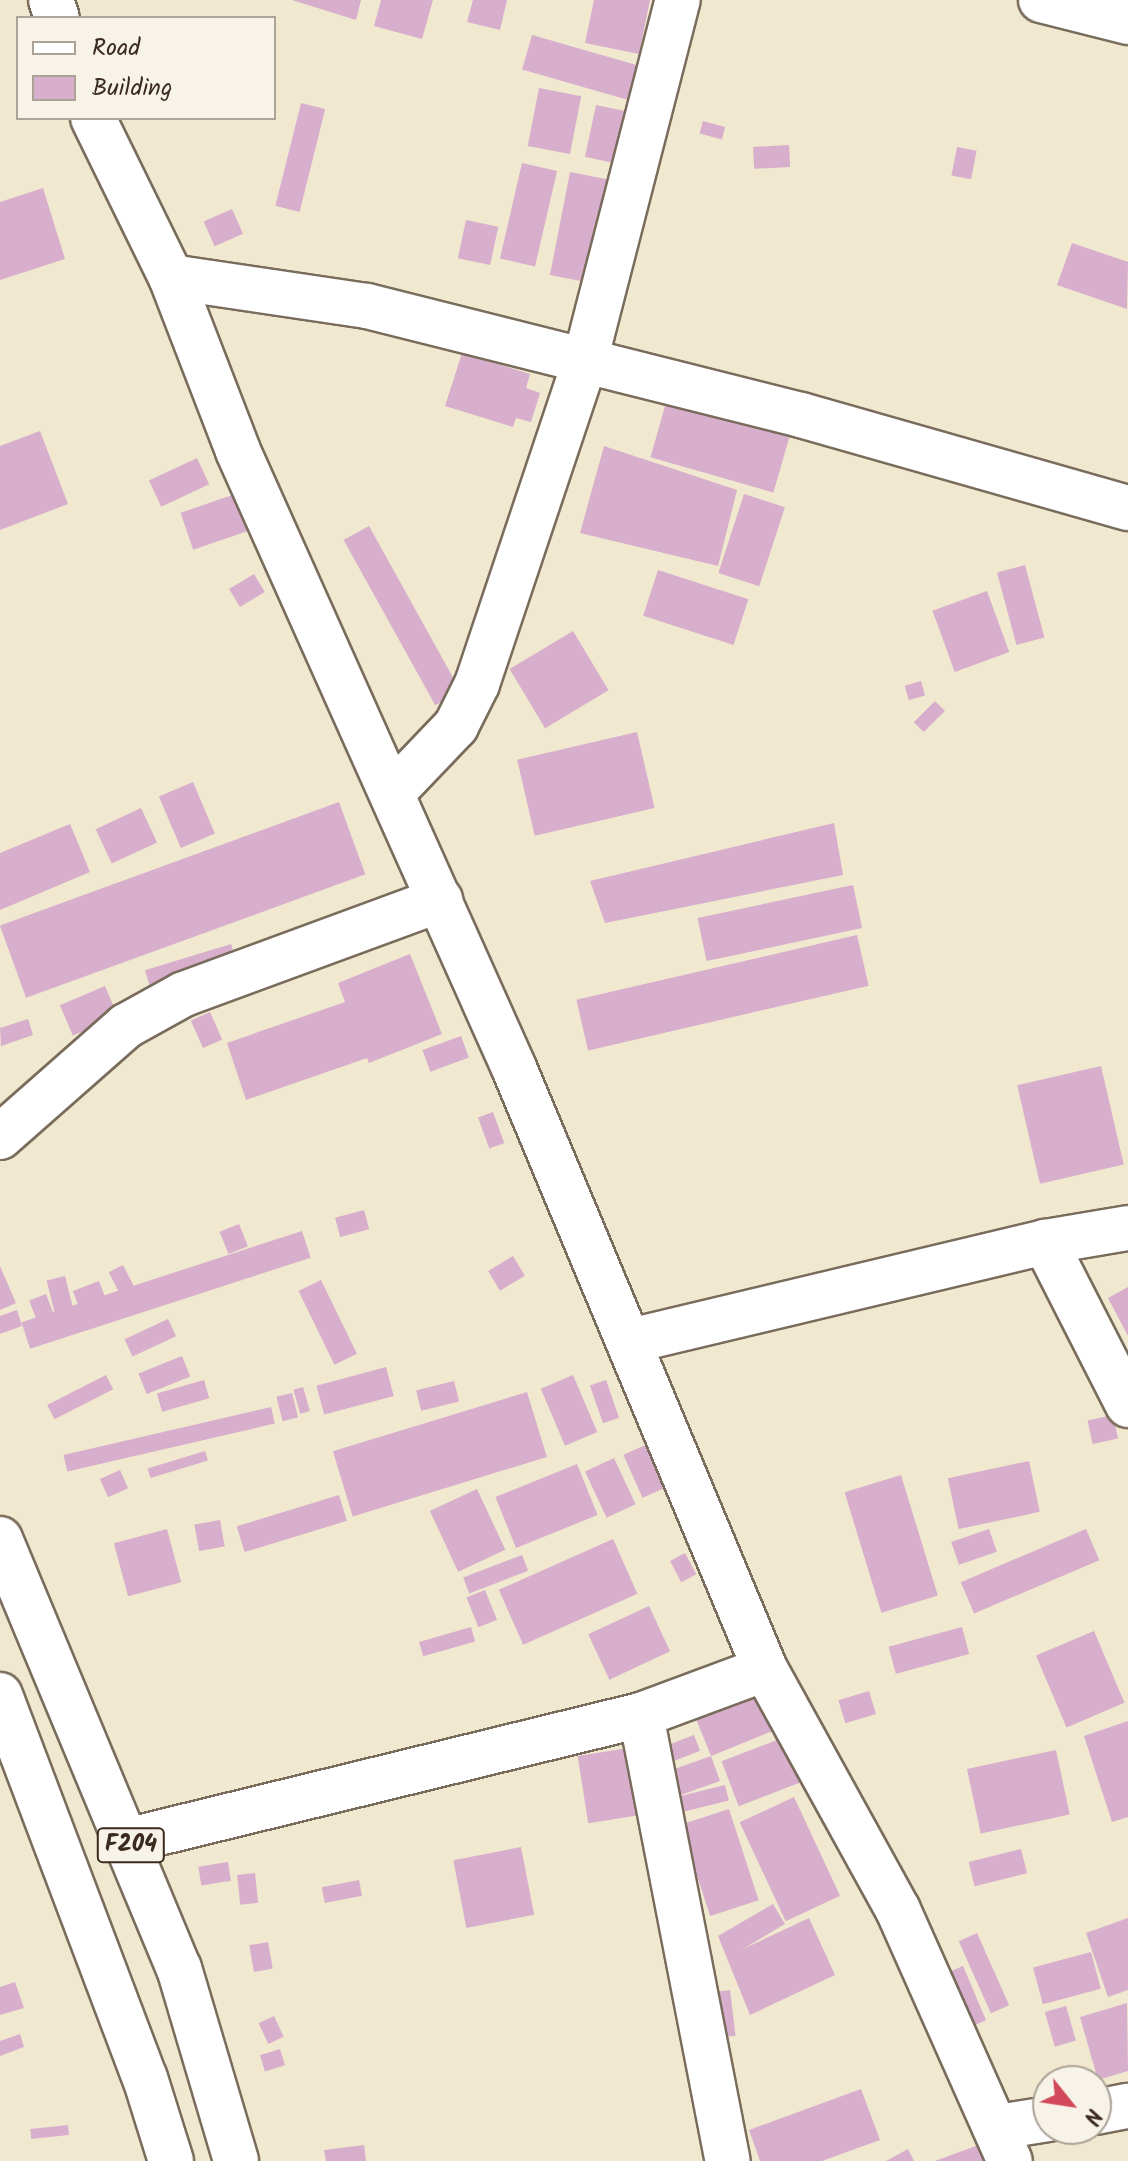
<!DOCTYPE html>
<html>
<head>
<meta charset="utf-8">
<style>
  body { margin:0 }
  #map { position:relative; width:1128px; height:2161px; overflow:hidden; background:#f0e8cf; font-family:Kalam,sans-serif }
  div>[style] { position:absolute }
  .building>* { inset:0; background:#d8aecd; transform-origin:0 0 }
  .roads { filter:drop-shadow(2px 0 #7a6c5c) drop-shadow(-2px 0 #7a6c5c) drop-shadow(0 2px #7a6c5c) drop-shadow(0 -2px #7a6c5c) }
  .minor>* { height:44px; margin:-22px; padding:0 22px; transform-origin:22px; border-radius:22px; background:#fff }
  .major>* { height:44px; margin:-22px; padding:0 22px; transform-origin:22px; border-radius:22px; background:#fff }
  span { translate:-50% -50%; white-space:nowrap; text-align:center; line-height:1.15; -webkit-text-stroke:6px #f7f3e8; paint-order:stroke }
  .shield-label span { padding:2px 6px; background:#f7f3e8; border:2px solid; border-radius:6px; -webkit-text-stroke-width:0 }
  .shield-label { font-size:24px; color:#3b2a1e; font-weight:700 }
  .legend { position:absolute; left:16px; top:16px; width:260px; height:104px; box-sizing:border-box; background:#f7f3e8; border:2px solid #aca397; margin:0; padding:10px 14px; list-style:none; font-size:24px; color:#3b2a1e }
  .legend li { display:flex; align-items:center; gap:16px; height:40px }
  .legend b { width:40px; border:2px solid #aca397 }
  .north { position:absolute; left:1032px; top:2065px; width:80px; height:80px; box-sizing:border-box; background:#f7f3e8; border:2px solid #aca397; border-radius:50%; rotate:120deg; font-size:22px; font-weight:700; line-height:32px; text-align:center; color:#3b2a1e }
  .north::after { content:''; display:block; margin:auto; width:28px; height:36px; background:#d1495b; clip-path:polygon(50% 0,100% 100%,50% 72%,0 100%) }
</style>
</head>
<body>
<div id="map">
  <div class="building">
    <i style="clip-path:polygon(292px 0,361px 0,356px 20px)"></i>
    <i style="clip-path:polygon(381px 0,433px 0,422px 39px,374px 26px)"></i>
    <i style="clip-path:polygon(473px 0,507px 0,500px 30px,467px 22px)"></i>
    <i style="clip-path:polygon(594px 0,650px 0,639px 54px,585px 43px)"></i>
    <i style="left:532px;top:35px;width:116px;height:36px;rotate:16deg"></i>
    <i style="left:539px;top:88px;width:43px;height:59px;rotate:11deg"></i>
    <i style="left:301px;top:103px;width:25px;height:106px;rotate:14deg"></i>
    <i style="left:596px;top:105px;width:34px;height:53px;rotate:12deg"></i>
    <i style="left:703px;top:121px;width:23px;height:13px;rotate:15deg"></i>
    <i style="left:789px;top:145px;width:22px;height:36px;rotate:87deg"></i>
    <i style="left:957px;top:147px;width:20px;height:29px;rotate:11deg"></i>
    <i style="left:522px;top:163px;width:36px;height:98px;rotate:13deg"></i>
    <i style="left:570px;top:172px;width:48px;height:105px;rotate:11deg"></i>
    <i style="clip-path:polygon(43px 188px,65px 259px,0 280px,0 202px)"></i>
    <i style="left:232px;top:209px;width:27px;height:31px;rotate:66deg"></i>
    <i style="left:466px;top:220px;width:33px;height:39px;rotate:12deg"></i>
    <i style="clip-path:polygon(1072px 243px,1128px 262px,1127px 309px,1057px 285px)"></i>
    <i style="clip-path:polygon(462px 353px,530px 374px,526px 388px,540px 393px,531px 422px,516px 418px,513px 427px,445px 406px)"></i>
    <i style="left:670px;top:389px;width:128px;height:71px;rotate:16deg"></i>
    <i style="clip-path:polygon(40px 431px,68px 504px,0 530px,0 446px)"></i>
    <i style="clip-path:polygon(604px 446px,737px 490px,718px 566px,580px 533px)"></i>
    <i style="left:197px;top:458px;width:29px;height:53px;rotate:65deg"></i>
    <i style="left:241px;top:492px;width:39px;height:64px;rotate:71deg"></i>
    <i style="left:744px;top:494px;width:43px;height:83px;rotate:18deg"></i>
    <i style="left:369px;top:526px;width:189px;height:29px;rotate:61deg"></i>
    <i style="left:1025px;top:565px;width:75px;height:29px;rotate:75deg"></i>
    <i style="left:658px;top:570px;width:95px;height:48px;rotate:18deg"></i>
    <i style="left:254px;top:574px;width:21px;height:29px;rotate:59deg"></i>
    <i style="left:987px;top:591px;width:65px;height:58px;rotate:70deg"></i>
    <i style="left:573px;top:631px;width:69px;height:74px;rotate:59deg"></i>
    <i style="left:921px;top:681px;width:15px;height:17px;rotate:74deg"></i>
    <i style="left:935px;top:701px;width:14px;height:30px;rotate:45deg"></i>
    <i style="left:637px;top:732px;width:78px;height:123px;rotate:77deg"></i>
    <i style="left:193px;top:782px;width:56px;height:37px;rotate:67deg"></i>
    <i style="left:339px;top:802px;width:77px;height:361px;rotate:70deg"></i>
    <i style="left:141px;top:808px;width:38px;height:50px;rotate:65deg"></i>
    <i style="clip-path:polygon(834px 823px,843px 875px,605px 923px,590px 881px)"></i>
    <i style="clip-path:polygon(70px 824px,90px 872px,0 910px,0 853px)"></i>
    <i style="left:853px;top:885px;width:44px;height:159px;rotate:78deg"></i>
    <i style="left:857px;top:935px;width:52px;height:288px;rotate:77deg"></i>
    <i style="left:231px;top:944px;width:24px;height:90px;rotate:73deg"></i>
    <i style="clip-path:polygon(410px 954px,442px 1034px,369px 1063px,367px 1058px,246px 1100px,227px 1043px,345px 1002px,338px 983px)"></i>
    <i style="left:105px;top:986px;width:33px;height:49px;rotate:67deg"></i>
    <i style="left:210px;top:1012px;width:30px;height:21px;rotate:66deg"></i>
    <i style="clip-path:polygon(28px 1019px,33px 1035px,1px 1046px,0 1028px)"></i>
    <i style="left:461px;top:1036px;width:23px;height:41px;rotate:70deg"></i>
    <i style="left:1101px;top:1066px;width:101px;height:86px;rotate:77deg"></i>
    <i style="left:493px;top:1112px;width:33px;height:16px;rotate:70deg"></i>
    <i style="left:364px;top:1210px;width:20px;height:30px;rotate:75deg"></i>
    <i style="left:239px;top:1224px;width:24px;height:21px;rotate:68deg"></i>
    <i style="left:302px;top:1231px;width:28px;height:295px;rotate:72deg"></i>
    <i style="left:513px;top:1256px;width:23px;height:29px;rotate:59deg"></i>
    <i style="left:123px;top:1265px;width:27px;height:16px;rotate:63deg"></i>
    <i style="clip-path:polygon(0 1266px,16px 1303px,0 1310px)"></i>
    <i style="left:65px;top:1276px;width:34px;height:19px;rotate:76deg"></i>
    <i style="left:321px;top:1280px;width:82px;height:25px;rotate:64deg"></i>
    <i style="left:99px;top:1281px;width:17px;height:28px;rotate:69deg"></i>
    <i style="clip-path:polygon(1128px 1287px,1128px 1336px,1108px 1298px)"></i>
    <i style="left:46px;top:1294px;width:22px;height:18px;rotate:69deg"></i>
    <i style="clip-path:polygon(17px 1310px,22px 1326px,0 1334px,0 1316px)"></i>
    <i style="left:168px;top:1319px;width:19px;height:48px;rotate:65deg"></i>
    <i style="left:182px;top:1356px;width:22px;height:47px;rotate:68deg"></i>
    <i style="left:386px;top:1367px;width:30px;height:72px;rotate:75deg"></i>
    <i style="left:106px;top:1375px;width:16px;height:66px;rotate:63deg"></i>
    <i style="left:573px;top:1375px;width:62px;height:35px;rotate:67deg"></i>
    <i style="left:204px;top:1380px;width:19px;height:49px;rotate:74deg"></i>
    <i style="left:606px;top:1380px;width:40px;height:17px;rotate:71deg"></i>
    <i style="left:454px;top:1381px;width:21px;height:39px;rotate:76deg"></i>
    <i style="left:303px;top:1387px;width:25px;height:10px;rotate:74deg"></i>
    <i style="left:527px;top:1392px;width:68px;height:203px;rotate:73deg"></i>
    <i style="left:292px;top:1393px;width:25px;height:16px;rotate:76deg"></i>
    <i style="left:271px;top:1407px;width:17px;height:213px;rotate:77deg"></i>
    <i style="left:1113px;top:1415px;width:24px;height:26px;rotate:78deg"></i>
    <i style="left:659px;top:1439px;width:47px;height:39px;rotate:66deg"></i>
    <i style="left:205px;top:1451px;width:10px;height:60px;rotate:73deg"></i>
    <i style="left:614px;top:1458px;width:51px;height:32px;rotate:65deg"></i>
    <i style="left:1029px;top:1461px;width:52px;height:83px;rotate:78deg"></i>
    <i style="left:577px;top:1464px;width:55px;height:88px;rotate:68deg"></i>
    <i style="left:120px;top:1470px;width:20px;height:22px;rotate:66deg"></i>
    <i style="left:901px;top:1475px;width:126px;height:59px;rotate:73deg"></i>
    <i style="left:477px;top:1489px;width:67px;height:52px;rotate:65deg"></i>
    <i style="left:339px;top:1495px;width:27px;height:107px;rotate:73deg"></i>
    <i style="left:220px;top:1520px;width:27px;height:26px;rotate:80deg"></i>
    <i style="left:167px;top:1529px;width:55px;height:55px;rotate:75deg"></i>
    <i style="left:989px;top:1529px;width:24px;height:40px;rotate:71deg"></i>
    <i style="left:1086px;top:1529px;width:34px;height:136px;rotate:67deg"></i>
    <i style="left:613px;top:1539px;width:60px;height:125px;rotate:66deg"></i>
    <i style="left:685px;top:1553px;width:24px;height:17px;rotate:62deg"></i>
    <i style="left:522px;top:1555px;width:17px;height:63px;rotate:69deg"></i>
    <i style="left:485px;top:1590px;width:32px;height:20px;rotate:68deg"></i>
    <i style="left:649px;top:1606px;width:50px;height:67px;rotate:65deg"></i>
    <i style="left:471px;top:1627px;width:15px;height:54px;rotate:74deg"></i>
    <i style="left:962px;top:1627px;width:28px;height:76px;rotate:75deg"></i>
    <i style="left:1094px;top:1631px;width:78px;height:63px;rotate:67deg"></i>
    <i style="left:869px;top:1691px;width:24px;height:32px;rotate:73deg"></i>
    <i style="clip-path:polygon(760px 1693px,775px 1730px,711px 1756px,720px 1781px,675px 1797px,666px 1772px,711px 1756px,696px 1719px)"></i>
    <i style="clip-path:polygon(1128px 1721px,1128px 1817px,1112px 1822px,1084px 1736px)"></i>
    <i style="left:694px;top:1735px;width:17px;height:37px;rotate:69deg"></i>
    <i style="left:785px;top:1737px;width:48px;height:68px;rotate:69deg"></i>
    <i style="left:628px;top:1748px;width:68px;height:51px;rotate:81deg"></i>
    <i style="left:1056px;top:1750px;width:66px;height:91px;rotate:78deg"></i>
    <i style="left:725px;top:1785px;width:16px;height:51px;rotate:76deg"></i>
    <i style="left:794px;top:1797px;width:109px;height:60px;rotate:65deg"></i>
    <i style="left:729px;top:1809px;width:96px;height:51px;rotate:72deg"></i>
    <i style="left:521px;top:1847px;width:69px;height:69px;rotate:79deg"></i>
    <i style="left:1021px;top:1849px;width:25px;height:54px;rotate:76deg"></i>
    <i style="left:228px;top:1862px;width:19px;height:30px;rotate:81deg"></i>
    <i style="left:255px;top:1873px;width:30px;height:18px;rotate:84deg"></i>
    <i style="left:359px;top:1880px;width:16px;height:38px;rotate:79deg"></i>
    <i style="clip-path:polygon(773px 1904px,785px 1924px,743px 1949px,809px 1918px,835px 1975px,750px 2015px,718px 1936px)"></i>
    <i style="clip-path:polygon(1128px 1918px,1128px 1990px,1108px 1997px,1086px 1933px)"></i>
    <i style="left:977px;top:1933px;width:79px;height:20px;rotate:66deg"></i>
    <i style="left:268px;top:1942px;width:27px;height:19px;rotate:80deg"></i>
    <i style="left:1091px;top:1952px;width:38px;height:60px;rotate:75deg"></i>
    <i style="left:963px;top:1966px;width:59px;height:28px;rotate:67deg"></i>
    <i style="clip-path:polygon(15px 1982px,24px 2008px,0 2015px,0 1987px)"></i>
    <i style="left:730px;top:1990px;width:46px;height:20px;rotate:83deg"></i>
    <i style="clip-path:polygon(1127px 2003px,1128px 2071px,1098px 2080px,1080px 2017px)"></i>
    <i style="left:1066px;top:2006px;width:36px;height:22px;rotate:74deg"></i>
    <i style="left:274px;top:2016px;width:23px;height:17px;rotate:65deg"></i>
    <i style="clip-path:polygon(20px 2034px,24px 2047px,0 2056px,0 2041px)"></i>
    <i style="left:280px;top:2049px;width:17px;height:21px;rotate:73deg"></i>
    <i style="clip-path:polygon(861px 2089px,880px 2140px,822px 2161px,760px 2161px,749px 2130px)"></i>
    <i style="left:68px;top:2125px;width:10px;height:38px;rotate:84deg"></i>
    <i style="clip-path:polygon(984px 2143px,991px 2161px,935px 2161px)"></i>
    <i style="clip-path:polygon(364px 2145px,366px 2161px,326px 2161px,324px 2150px)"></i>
    <i style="clip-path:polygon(908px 2149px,914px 2161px,886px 2161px)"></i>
  </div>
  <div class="roads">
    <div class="minor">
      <i style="left:51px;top:0;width:19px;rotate:72deg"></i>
      <i style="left:1041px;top:0;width:90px;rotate:14.2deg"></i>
      <i style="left:93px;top:118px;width:177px;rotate:63.9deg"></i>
      <i style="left:171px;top:277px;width:186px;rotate:68.9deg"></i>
      <i style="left:238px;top:451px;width:676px;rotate:65.9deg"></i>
      <i style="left:514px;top:1068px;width:651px;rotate:67.33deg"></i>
      <i style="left:765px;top:1669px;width:275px;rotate:61.1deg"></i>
      <i style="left:898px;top:1910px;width:275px;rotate:66deg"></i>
      <i style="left:171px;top:277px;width:198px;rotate:8.4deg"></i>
      <i style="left:367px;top:306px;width:447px;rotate:14.1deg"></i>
      <i style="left:801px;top:415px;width:340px;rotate:15.9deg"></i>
      <i style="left:392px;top:793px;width:93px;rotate:-46.3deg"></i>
      <i style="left:456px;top:726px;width:47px;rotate:-63.4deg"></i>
      <i style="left:477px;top:684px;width:341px;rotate:-71.5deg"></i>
      <i style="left:585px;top:361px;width:373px;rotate:-75.6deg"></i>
      <i style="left:0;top:1137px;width:168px;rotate:-41.4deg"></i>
      <i style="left:126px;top:1026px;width:66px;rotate:-28.9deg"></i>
      <i style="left:184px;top:994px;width:273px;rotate:-20.2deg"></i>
      <i style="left:1045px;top:1242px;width:183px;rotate:63deg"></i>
      <i style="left:630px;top:1341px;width:427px;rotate:-13.4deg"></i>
      <i style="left:1045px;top:1242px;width:84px;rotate:-9.6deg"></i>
      <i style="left:641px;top:1715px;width:454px;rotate:79deg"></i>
      <i style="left:130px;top:1840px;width:526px;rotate:-13.75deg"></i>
      <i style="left:641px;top:1715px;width:132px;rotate:-20.4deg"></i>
      <i style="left:1096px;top:2112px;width:33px;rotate:-11deg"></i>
      <i style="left:998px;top:2127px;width:51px;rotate:-9.1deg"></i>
    </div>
    <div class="major">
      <i style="left:0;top:1539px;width:465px;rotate:67.4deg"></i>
      <i style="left:179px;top:1968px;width:201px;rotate:73.5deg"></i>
      <i style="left:0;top:1695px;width:410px;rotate:69.3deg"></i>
      <i style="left:145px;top:2078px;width:87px;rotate:72.6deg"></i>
    </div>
  </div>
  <div class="shield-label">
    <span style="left:131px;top:1845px">F204</span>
  </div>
  <ul class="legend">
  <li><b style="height:10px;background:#fff"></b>Road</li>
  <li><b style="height:22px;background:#d8aecd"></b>Building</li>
  </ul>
  <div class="north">N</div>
</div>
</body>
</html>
